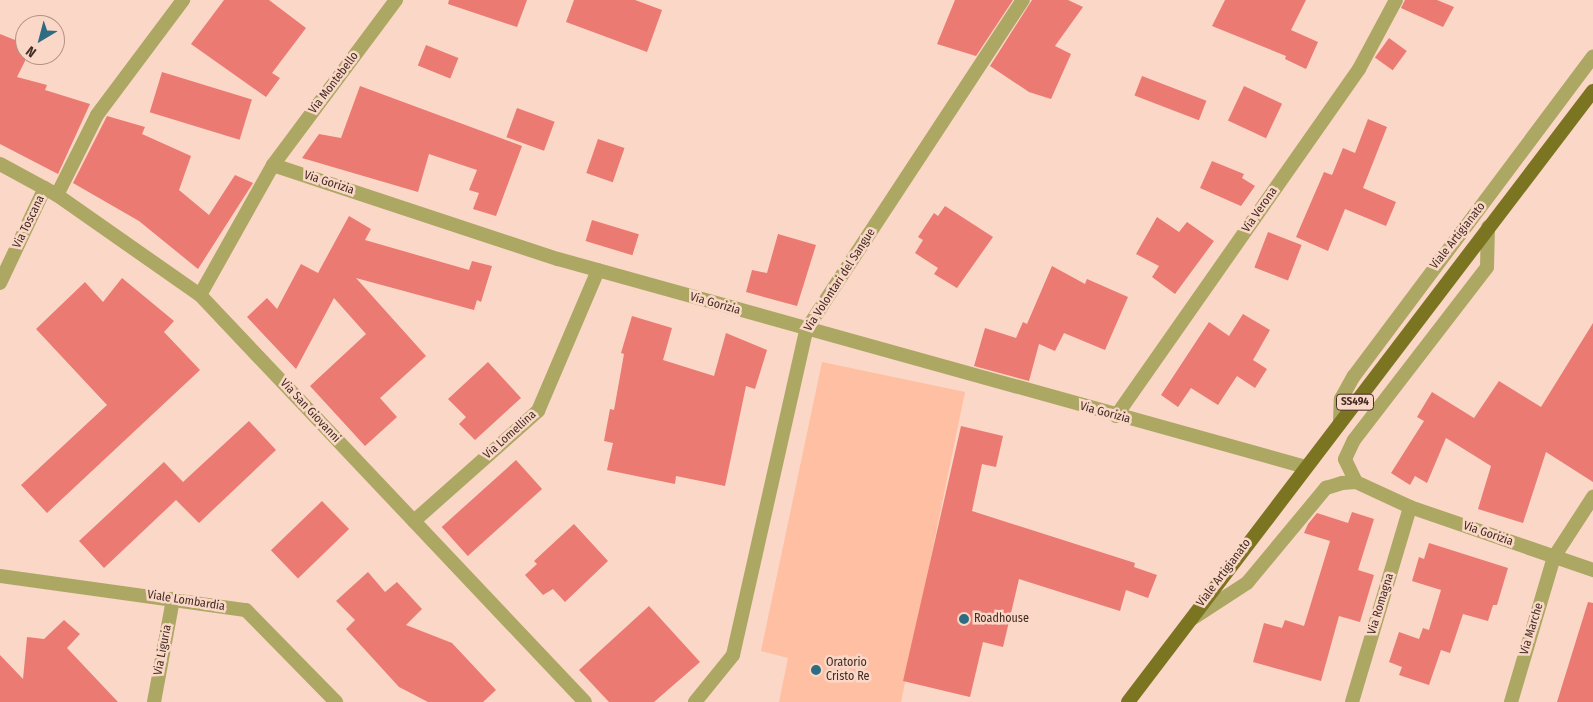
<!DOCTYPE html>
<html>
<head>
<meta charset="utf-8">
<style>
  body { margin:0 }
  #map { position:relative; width:1593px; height:702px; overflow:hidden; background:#fad7c7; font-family:"Fira Sans Condensed",sans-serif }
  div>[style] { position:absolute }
  .green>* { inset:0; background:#ffbfa2 }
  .building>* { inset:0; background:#eb7a72; transform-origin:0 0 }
  .minor>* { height:14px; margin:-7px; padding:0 7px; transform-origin:7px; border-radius:7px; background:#aca763 }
  .primary>* { height:14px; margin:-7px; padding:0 7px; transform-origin:7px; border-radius:7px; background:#7b7522 }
  .dots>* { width:14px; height:14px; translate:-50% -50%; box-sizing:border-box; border:2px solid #fad7c7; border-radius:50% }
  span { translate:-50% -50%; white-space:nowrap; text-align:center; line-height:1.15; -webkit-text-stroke:5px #fad7c7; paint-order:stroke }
  .shield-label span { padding:1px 4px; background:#fad7c7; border:1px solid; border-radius:4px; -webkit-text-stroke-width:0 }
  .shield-label { font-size:11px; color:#432d23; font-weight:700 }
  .street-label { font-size:12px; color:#432d23 }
  .poi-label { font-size:12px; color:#432d23 }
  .left { translate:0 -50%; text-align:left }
  .north { position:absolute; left:15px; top:15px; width:50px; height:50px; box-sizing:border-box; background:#fad7c7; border:1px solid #b19385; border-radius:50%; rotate:217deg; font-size:14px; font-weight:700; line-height:20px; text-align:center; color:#432d23 }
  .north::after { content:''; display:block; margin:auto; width:18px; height:22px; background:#2e6c82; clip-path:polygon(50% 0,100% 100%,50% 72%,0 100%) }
</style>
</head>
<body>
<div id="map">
  <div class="green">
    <i style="clip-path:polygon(822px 362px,965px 392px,901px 702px,779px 702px,788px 658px,761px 651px)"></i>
  </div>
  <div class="building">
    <i style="clip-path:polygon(224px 0,269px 0,306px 28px,272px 73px,280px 78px,266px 97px,191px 44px)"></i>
    <i style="clip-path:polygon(449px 0,527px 0,517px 27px,448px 4px)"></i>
    <i style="clip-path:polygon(574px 0,635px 0,662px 10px,647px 52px,566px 22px)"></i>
    <i style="clip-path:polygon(955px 0,1013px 0,976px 56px,937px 44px)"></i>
    <i style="clip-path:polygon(1032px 0,1068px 0,1083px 7px,1055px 46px,1071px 54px,1051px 99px,1029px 92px,990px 66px)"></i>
    <i style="clip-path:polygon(1225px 0,1306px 0,1291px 30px,1318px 42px,1306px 69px,1285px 59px,1286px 56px,1212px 26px)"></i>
    <i style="clip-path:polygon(1405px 0,1437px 0,1454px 7px,1443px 27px,1401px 8px)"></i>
    <i style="clip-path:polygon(0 34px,25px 44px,25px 61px,17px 77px,47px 85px,45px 90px,90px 104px,58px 174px,0 144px)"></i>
    <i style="left:1389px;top:38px;width:22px;height:24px;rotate:36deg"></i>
    <i style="left:426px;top:45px;width:35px;height:22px;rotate:22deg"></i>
    <i style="left:162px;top:72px;width:94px;height:42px;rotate:17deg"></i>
    <i style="left:1142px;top:76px;width:69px;height:21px;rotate:21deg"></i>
    <i style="clip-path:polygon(360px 86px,522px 146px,496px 216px,473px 209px,479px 193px,469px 190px,477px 170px,429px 154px,418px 192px,302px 158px,319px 134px,341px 138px)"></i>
    <i style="left:1244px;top:86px;width:42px;height:38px;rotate:25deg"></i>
    <i style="left:517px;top:108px;width:40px;height:31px;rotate:20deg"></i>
    <i style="clip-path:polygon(107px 116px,145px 127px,142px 134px,191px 156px,179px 190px,209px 215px,235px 175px,253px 183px,198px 269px,139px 221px,73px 183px)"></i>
    <i style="clip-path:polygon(1368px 119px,1387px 127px,1363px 188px,1396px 202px,1386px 226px,1345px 209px,1328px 251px,1296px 237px,1324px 172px,1332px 175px,1343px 148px,1355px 153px)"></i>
    <i style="left:598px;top:139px;width:28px;height:36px;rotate:19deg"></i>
    <i style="clip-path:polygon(1212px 161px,1244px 174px,1242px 178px,1255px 186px,1241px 206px,1200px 188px)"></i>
    <i style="clip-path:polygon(945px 206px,993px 237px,957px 288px,934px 274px,938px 268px,915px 253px,923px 240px,918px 237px,934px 213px,938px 216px)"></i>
    <i style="clip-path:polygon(349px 216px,371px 229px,365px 240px,469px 270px,472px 261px,492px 266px,481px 302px,477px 300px,474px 310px,356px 278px,426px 356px,380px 398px,397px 417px,365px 446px,310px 386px,366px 334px,334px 298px,296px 369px,247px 317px,267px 298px,277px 309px,301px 264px,318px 273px)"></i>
    <i style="clip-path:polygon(1157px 217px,1179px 232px,1187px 222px,1214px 241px,1175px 294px,1152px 277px,1159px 266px,1136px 254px)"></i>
    <i style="left:592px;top:220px;width:49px;height:22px;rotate:17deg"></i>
    <i style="left:1268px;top:232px;width:36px;height:38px;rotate:21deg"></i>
    <i style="clip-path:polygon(778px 234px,816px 245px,797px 306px,746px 292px,752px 270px,767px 273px)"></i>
    <i style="clip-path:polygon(1052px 266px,1085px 284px,1087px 279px,1128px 297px,1105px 350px,1064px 333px,1055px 351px,1039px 344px,1029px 381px,974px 366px,985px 328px,1016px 338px,1023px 322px,1027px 324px)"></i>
    <i style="clip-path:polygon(122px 278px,174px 321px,164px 332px,200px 370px,47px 513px,21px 485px,107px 405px,36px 329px,85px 282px,103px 302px)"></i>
    <i style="clip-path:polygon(1243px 314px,1270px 330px,1253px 360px,1267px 369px,1255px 388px,1237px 376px,1218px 405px,1191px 388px,1178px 407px,1161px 395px,1209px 322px,1229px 336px)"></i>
    <i style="clip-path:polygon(632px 316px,672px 328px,663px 360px,714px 376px,726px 333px,767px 350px,755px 389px,746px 386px,725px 486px,676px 476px,675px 484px,607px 470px,613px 443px,604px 441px,610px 409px,614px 410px,624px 354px,621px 353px)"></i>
    <i style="clip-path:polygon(1593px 323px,1593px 482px,1546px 452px,1523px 523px,1478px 509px,1491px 466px,1446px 438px,1427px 483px,1415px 476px,1410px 485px,1391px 473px,1424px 421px,1417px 417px,1432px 392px,1474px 418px,1499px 381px,1541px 407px)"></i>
    <i style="clip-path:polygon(488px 362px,521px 398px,475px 440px,459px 424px,466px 417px,448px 399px)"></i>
    <i style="clip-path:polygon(249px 421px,276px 450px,199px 523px,176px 500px,104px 568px,79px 541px,164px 462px,183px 482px)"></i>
    <i style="clip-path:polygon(961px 426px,1003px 436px,996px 467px,982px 464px,972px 511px,1135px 563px,1134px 567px,1157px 575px,1148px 598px,1126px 590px,1120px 611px,1019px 579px,1003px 647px,983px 642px,970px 697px,903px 681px)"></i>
    <i style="left:516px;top:460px;width:39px;height:100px;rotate:48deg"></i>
    <i style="left:322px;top:501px;width:39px;height:71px;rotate:46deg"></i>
    <i style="clip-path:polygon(1352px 512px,1374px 519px,1358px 570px,1374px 575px,1360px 622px,1339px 616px,1321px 681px,1253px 662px,1264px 623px,1282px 628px,1285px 620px,1304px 626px,1330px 541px,1304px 533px,1308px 524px,1317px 513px,1348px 523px)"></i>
    <i style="clip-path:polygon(574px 524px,608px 561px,565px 602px,553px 589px,543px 595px,525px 575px,537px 564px,534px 561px)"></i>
    <i style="clip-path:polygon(1429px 543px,1508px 568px,1497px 605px,1493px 605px,1488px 621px,1463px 614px,1450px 653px,1441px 650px,1429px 685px,1399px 675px,1402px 667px,1389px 662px,1399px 632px,1419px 639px,1423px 628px,1429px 630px,1441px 590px,1412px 581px,1419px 557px,1424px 559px)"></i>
    <i style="clip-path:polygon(368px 572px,385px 592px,397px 582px,422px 609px,406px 625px,452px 643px,496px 690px,483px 702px,428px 702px,399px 687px,346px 629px,355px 620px,336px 601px)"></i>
    <i style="clip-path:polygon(1588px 602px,1593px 603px,1593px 702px,1557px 702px)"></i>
    <i style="clip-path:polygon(649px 606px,700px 662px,654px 702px,609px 702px,579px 670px)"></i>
    <i style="clip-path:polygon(64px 620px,80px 634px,67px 648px,118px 702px,0 702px,0 655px,23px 679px,27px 637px,44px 639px)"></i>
  </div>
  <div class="minor">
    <i style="left:0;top:164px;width:65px;rotate:28.5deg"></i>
    <i style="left:57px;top:195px;width:174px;rotate:35deg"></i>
    <i style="left:200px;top:295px;width:560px;rotate:46.59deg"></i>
    <i style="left:273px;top:165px;width:206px;rotate:-53.3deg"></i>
    <i style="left:57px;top:195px;width:89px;rotate:-63.4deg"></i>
    <i style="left:97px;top:115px;width:144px;rotate:-53.2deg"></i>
    <i style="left:0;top:283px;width:105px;rotate:-64.7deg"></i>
    <i style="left:200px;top:295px;width:149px;rotate:-60.7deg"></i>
    <i style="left:273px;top:165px;width:300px;rotate:18.3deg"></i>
    <i style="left:558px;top:259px;width:776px;rotate:15.54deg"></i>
    <i style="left:1116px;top:416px;width:424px;rotate:-55deg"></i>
    <i style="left:1359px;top:69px;width:78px;rotate:-61.8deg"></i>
    <i style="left:1340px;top:422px;width:23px;rotate:-88deg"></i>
    <i style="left:1341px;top:399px;width:26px;rotate:-61deg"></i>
    <i style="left:1354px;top:376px;width:399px;rotate:-53.2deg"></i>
    <i style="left:1356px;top:482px;width:25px;rotate:-116deg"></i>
    <i style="left:1345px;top:459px;width:21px;rotate:-65deg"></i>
    <i style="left:1354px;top:440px;width:218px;rotate:-52.4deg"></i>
    <i style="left:1487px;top:267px;width:40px;rotate:-88.6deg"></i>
    <i style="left:414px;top:521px;width:166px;rotate:-41.6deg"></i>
    <i style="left:538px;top:411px;width:153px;rotate:-66.9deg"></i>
    <i style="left:0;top:576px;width:248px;rotate:7.9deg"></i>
    <i style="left:246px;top:610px;width:129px;rotate:45.6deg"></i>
    <i style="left:1193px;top:618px;width:64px;rotate:-32.9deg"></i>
    <i style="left:1247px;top:583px;width:124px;rotate:-50.3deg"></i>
    <i style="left:1326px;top:488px;width:17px;rotate:-17deg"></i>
    <i style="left:1342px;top:483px;width:14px;rotate:-4deg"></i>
    <i style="left:1356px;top:482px;width:60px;rotate:24.8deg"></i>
    <i style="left:1410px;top:507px;width:194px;rotate:19deg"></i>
    <i style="left:154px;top:702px;width:105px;rotate:-79.5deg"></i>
    <i style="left:695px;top:702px;width:60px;rotate:-51deg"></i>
    <i style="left:733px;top:655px;width:333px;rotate:-77.3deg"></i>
    <i style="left:806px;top:330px;width:395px;rotate:-56.7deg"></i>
    <i style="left:1352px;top:702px;width:203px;rotate:-73.4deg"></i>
    <i style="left:1511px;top:702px;width:151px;rotate:-73.5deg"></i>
    <i style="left:1554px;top:557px;width:72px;rotate:-57deg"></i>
  </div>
  <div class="primary">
    <i style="left:1128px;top:702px;width:768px;rotate:-52.73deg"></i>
  </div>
  <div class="dots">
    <i style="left:964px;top:619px;background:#2e6c82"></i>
    <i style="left:816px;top:670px;background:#2e6c82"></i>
  </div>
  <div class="shield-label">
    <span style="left:1355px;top:402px">SS494</span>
  </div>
  <div class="street-label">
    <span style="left:334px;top:83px;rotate:-53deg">Via Montebello</span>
    <span style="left:329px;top:183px;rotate:18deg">Via Gorizia</span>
    <span style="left:1260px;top:210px;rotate:-55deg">Via Verona</span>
    <span style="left:29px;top:222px;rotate:-64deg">Via Toscana</span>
    <span style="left:1458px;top:236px;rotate:-52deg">Viale Artigianato</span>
    <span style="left:840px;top:280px;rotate:-57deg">Via Volontari del Sangue</span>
    <span style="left:715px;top:304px;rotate:16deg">Via Gorizia</span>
    <span style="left:310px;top:411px;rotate:47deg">Via San Giovanni</span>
    <span style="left:1105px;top:413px;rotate:15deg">Via Gorizia</span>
    <span style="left:510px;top:435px;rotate:-42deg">Via Lomellina</span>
    <span style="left:1488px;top:534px;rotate:19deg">Via Gorizia</span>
    <span style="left:1224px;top:573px;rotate:-53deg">Viale Artigianato</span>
    <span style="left:186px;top:601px;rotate:9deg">Viale Lombardia</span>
    <span style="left:1381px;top:604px;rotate:-73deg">Via Romagna</span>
    <span style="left:1532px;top:629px;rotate:-73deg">Via Marche</span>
    <span style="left:163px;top:650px;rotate:-79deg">Via Liguria</span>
  </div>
  <div class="poi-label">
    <span class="left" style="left:974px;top:619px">Roadhouse</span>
    <span class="left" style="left:826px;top:670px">Oratorio<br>Cristo Re</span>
  </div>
  <div class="north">N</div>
</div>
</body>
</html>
